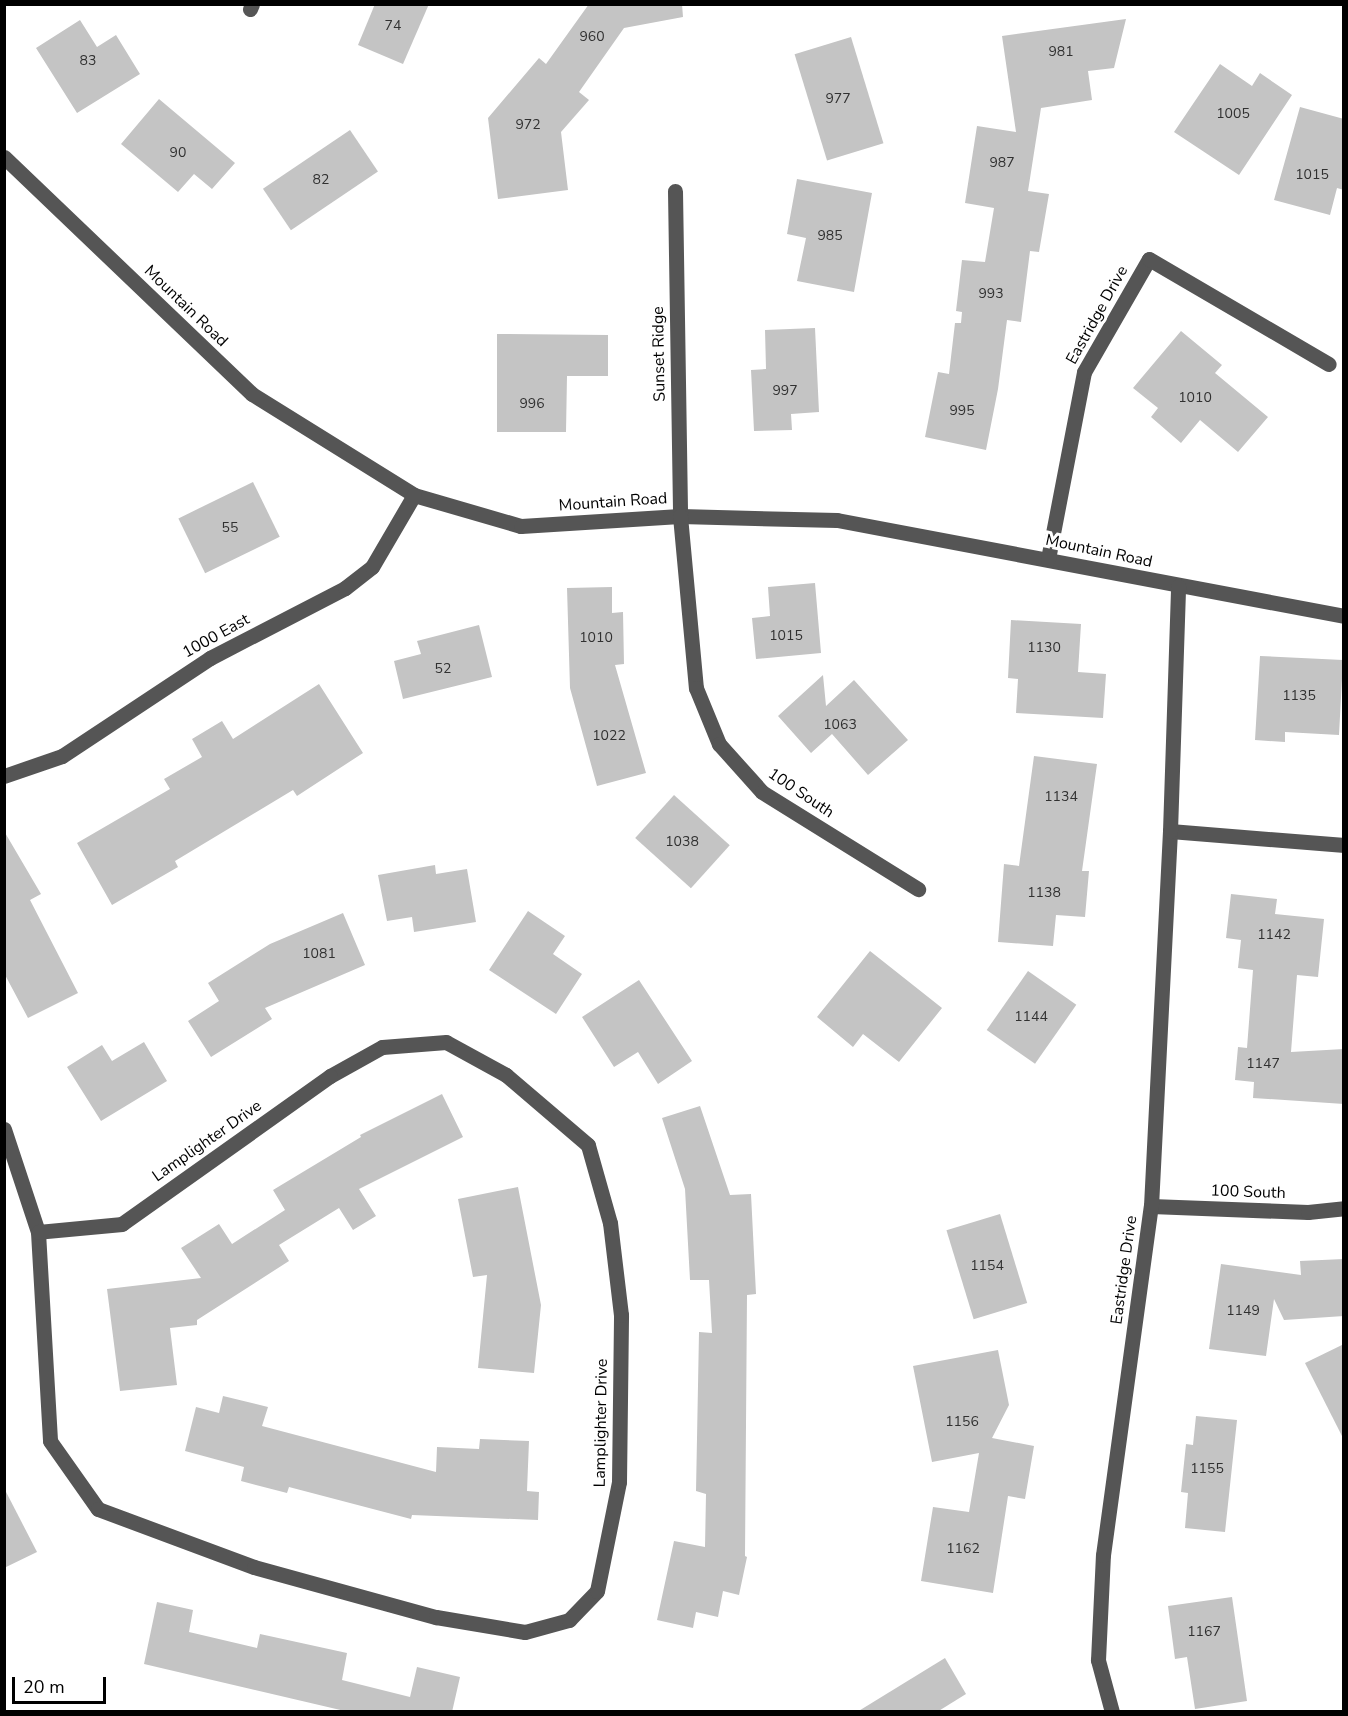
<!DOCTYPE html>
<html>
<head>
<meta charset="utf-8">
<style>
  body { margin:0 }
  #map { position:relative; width:1348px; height:1716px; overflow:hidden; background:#fff; font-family:"Nunito Sans",sans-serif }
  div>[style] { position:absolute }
  .building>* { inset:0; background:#c4c4c4; transform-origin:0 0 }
  .minor>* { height:15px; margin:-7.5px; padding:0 7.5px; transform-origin:7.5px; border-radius:7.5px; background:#555 }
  span { translate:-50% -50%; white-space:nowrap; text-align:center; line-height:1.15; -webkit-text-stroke:6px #fff; paint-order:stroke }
  .number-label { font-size:14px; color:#313131 }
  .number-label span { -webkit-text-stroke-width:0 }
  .street-label { font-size:16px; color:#000 }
  .frame { position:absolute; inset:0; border:6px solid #000; pointer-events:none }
  .scale { position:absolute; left:12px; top:1677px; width:94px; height:27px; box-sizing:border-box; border:3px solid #000; border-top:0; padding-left:8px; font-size:18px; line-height:21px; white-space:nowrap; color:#000; -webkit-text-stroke:4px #fff; paint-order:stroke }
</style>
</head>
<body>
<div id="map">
  <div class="building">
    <i style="clip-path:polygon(375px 4px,429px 4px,403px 64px,358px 45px)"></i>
    <i style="clip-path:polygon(589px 4px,682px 4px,683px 17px,624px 28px,579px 92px,589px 100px,561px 132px,568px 190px,498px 199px,488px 118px,539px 58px,546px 64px)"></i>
    <i style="clip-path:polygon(1126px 19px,1114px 68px,1088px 71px,1092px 100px,1041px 108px,1028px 191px,1049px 194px,1039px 252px,1030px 251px,1021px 322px,1007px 320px,998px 389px,986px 450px,925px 437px,938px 372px,949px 374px,955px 323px,961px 323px,962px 312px,956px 311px,962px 260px,985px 262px,994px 208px,965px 203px,977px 126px,1016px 132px,1002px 36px)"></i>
    <i style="clip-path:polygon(80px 20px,97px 47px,116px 35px,140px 74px,77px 113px,36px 48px)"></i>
    <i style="left:851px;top:37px;width:111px;height:59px;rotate:73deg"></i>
    <i style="clip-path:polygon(1220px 64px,1252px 86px,1260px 73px,1292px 95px,1239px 175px,1174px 132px)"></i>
    <i style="clip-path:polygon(159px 99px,235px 163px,212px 189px,194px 174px,178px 192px,121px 144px)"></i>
    <i style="clip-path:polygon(1300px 107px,1344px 119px,1344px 190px,1337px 188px,1330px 215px,1274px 200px)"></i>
    <i style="left:350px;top:130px;width:50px;height:105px;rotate:56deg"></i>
    <i style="clip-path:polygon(797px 179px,872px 193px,854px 292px,797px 281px,806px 238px,787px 234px)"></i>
    <i style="clip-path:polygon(815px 328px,819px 412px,791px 414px,792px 430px,754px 431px,751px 370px,766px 369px,765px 330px)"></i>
    <i style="clip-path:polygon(1181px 331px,1222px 365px,1215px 373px,1268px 417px,1238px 452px,1200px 420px,1181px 443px,1151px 417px,1158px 408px,1133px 388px)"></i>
    <i style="clip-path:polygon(497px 334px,608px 335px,608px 376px,567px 376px,566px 432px,497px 432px)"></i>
    <i style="left:253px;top:482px;width:61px;height:83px;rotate:64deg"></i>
    <i style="clip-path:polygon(815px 583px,821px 653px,756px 659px,752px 618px,770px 616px,768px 587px)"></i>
    <i style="clip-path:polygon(612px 587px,612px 613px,623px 612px,624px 664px,615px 665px,646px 773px,597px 786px,570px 688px,567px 588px)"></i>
    <i style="clip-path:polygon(1011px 620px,1081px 624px,1078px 672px,1106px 674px,1103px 718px,1016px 713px,1018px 679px,1008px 678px)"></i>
    <i style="clip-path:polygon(479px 625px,492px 677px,403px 699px,394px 661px,421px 654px,417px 641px)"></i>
    <i style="clip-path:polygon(1260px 656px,1343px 660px,1339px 735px,1285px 732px,1285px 742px,1255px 740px)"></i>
    <i style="clip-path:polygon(823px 675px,826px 706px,854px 680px,908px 740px,868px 775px,832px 734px,811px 753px,778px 716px)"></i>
    <i style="clip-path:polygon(319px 684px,363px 753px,297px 796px,293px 790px,175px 861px,178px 867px,112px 905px,77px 843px,170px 789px,164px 779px,202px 757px,192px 739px,222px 721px,233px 739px)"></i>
    <i style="clip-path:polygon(1034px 756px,1097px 764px,1082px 871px,1089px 871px,1085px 917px,1056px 915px,1053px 946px,998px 942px,1004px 864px,1019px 866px)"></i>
    <i style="left:674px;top:795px;width:75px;height:58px;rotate:42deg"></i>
    <i style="clip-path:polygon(4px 831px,41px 894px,30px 900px,78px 993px,28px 1018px,4px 973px)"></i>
    <i style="clip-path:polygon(435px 865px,436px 874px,467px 869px,476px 922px,414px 932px,412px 917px,387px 921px,378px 875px)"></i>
    <i style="clip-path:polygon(1231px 894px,1277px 899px,1275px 914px,1324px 919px,1318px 977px,1297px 975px,1291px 1052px,1344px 1049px,1344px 1104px,1253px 1098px,1254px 1082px,1235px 1080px,1238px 1047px,1247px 1048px,1253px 970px,1238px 968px,1241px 940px,1226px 938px)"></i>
    <i style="clip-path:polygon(528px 911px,565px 936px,553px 954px,582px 974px,556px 1014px,489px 970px)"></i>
    <i style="clip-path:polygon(343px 913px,365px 965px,265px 1008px,272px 1019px,211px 1057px,188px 1021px,219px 1001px,208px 983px,270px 944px)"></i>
    <i style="clip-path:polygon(870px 951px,942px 1008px,899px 1062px,863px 1034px,853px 1047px,817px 1017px)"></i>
    <i style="left:1028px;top:971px;width:59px;height:72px;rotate:35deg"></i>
    <i style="clip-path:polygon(639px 980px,692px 1061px,658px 1084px,638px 1052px,614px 1067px,582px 1017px)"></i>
    <i style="clip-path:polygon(144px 1042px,167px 1081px,101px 1121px,67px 1067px,102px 1045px,112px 1061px)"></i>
    <i style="clip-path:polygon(442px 1094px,463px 1137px,359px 1189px,376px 1216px,353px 1230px,339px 1208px,279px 1245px,289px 1261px,197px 1320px,197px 1325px,170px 1328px,177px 1385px,120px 1391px,107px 1289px,201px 1278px,181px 1248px,219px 1224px,232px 1244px,285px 1210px,273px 1190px,361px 1137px,360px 1135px)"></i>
    <i style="clip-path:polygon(700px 1106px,730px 1195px,751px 1194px,756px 1294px,747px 1295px,745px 1556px,747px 1557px,739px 1595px,723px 1591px,718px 1617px,696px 1612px,693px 1628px,657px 1620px,674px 1541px,705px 1547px,706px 1494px,696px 1491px,699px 1332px,712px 1333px,709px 1280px,690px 1280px,685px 1189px,662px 1118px)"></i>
    <i style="clip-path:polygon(518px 1187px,541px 1305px,534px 1373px,478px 1368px,487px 1275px,473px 1277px,458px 1199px)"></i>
    <i style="left:1000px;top:1214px;width:93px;height:56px;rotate:73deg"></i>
    <i style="clip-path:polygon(1344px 1259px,1344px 1316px,1284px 1320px,1274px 1299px,1266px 1356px,1209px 1349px,1221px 1264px,1301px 1275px,1300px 1261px)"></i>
    <i style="clip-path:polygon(1344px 1344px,1344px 1440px,1305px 1363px)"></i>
    <i style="clip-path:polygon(998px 1350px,1009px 1405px,992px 1438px,1034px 1446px,1025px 1499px,1008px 1496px,993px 1593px,921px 1581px,933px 1507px,969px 1512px,979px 1453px,932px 1462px,913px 1366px)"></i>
    <i style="clip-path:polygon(223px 1396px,268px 1407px,262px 1426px,436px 1472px,437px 1447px,479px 1449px,480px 1439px,529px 1441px,527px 1491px,539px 1492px,538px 1520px,412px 1515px,411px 1519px,289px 1487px,287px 1493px,241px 1481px,244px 1467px,185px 1451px,196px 1407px,219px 1413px)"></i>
    <i style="clip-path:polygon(1196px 1416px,1237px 1420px,1225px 1532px,1185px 1528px,1188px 1493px,1181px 1492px,1186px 1444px,1193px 1445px)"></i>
    <i style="clip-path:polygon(4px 1488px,37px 1552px,4px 1568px)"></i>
    <i style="clip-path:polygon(1232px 1597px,1247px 1701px,1195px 1709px,1187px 1657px,1175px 1659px,1168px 1606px)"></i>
    <i style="clip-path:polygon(157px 1602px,193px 1610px,189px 1632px,257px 1648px,260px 1634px,347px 1653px,342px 1680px,410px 1697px,417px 1667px,460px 1677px,452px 1712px,349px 1712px,144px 1664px)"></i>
    <i style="clip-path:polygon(945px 1658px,966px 1694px,937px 1712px,857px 1712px)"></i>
  </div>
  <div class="minor">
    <i style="left:250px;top:9px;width:5px;rotate:-68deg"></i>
    <i style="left:4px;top:157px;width:343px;rotate:43.7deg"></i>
    <i style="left:252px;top:394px;width:191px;rotate:31.9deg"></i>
    <i style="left:414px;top:495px;width:111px;rotate:16.2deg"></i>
    <i style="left:521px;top:526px;width:159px;rotate:-3.6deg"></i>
    <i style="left:680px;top:516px;width:157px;rotate:1.5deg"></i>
    <i style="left:837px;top:520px;width:516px;rotate:10.72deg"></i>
    <i style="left:675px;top:191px;width:325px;rotate:89.1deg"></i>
    <i style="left:680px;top:516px;width:173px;rotate:84.7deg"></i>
    <i style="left:696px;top:688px;width:61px;rotate:67.7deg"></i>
    <i style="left:719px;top:744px;width:64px;rotate:48.1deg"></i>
    <i style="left:762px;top:792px;width:184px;rotate:31.9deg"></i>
    <i style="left:1048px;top:559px;width:190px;rotate:-79.1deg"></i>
    <i style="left:1084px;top:372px;width:130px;rotate:-60.1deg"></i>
    <i style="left:1149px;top:259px;width:208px;rotate:30.3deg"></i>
    <i style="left:4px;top:776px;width:61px;rotate:-19deg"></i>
    <i style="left:62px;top:756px;width:178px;rotate:-33.5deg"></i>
    <i style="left:210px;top:658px;width:152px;rotate:-27.4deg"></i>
    <i style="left:345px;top:588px;width:34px;rotate:-38deg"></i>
    <i style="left:372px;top:567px;width:83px;rotate:-59.7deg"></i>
    <i style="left:1170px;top:831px;width:175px;rotate:4.6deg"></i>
    <i style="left:4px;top:1129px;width:108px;rotate:71.7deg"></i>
    <i style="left:38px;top:1232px;width:209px;rotate:86.7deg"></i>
    <i style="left:50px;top:1441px;width:83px;rotate:54.8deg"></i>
    <i style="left:98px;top:1509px;width:166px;rotate:20.4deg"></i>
    <i style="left:254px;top:1567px;width:189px;rotate:15.4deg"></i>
    <i style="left:436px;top:1617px;width:90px;rotate:9.6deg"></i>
    <i style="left:525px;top:1632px;width:46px;rotate:-15.3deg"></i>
    <i style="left:569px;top:1620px;width:40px;rotate:-46deg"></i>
    <i style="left:597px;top:1591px;width:111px;rotate:-78.6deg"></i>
    <i style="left:619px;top:1482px;width:167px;rotate:-89.3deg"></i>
    <i style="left:621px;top:1315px;width:93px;rotate:-96.8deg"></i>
    <i style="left:610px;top:1223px;width:81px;rotate:-105.8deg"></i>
    <i style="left:588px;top:1145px;width:108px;rotate:-139.5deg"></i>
    <i style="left:506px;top:1075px;width:68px;rotate:-151.2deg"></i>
    <i style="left:446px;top:1042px;width:64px;rotate:175.5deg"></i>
    <i style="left:382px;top:1047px;width:60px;rotate:150.9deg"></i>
    <i style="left:330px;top:1076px;width:255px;rotate:144.6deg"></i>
    <i style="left:122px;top:1224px;width:84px;rotate:174.6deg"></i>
    <i style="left:1151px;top:1206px;width:157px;rotate:2.2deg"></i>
    <i style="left:1308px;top:1212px;width:36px;rotate:-6deg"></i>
    <i style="left:1112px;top:1712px;width:54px;rotate:-105.1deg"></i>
    <i style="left:1098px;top:1660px;width:105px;rotate:-87.3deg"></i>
    <i style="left:1103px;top:1555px;width:352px;rotate:-82.2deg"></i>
    <i style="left:1151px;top:1206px;width:375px;rotate:-87.1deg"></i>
    <i style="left:1170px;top:831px;width:245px;rotate:-88.1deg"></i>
  </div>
  <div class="number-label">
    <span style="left:393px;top:26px">74</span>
    <span style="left:592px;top:37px">960</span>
    <span style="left:1061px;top:52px">981</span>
    <span style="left:88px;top:61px">83</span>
    <span style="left:838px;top:99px">977</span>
    <span style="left:1233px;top:114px">1005</span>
    <span style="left:528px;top:125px">972</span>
    <span style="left:178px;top:153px">90</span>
    <span style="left:1002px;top:163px">987</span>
    <span style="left:1312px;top:175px">1015</span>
    <span style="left:321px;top:180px">82</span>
    <span style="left:830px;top:236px">985</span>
    <span style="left:991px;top:294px">993</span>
    <span style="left:785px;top:391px">997</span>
    <span style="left:1195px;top:398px">1010</span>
    <span style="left:532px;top:404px">996</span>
    <span style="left:962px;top:411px">995</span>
    <span style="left:230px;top:528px">55</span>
    <span style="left:786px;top:636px">1015</span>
    <span style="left:596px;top:638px">1010</span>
    <span style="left:1044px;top:648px">1130</span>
    <span style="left:443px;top:669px">52</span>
    <span style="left:1299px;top:696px">1135</span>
    <span style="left:840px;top:725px">1063</span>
    <span style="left:609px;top:736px">1022</span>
    <span style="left:1061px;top:797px">1134</span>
    <span style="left:682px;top:842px">1038</span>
    <span style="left:1044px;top:893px">1138</span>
    <span style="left:1274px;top:935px">1142</span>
    <span style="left:319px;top:954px">1081</span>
    <span style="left:1031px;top:1017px">1144</span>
    <span style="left:1263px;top:1064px">1147</span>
    <span style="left:987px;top:1266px">1154</span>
    <span style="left:1243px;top:1311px">1149</span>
    <span style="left:962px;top:1422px">1156</span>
    <span style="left:1207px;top:1469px">1155</span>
    <span style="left:963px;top:1549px">1162</span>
    <span style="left:1204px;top:1632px">1167</span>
  </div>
  <div class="street-label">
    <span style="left:186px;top:306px;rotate:44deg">Mountain Road</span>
    <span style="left:1097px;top:315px;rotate:-61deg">Eastridge Drive</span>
    <span style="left:659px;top:354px;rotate:-91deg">Sunset Ridge</span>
    <span style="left:613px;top:502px;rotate:-4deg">Mountain Road</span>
    <span style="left:1099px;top:551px;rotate:12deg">Mountain Road</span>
    <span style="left:216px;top:636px;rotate:-29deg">1000 East</span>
    <span style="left:801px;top:793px;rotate:34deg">100 South</span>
    <span style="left:207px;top:1141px;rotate:-35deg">Lamplighter Drive</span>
    <span style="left:1248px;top:1192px;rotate:2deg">100 South</span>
    <span style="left:1124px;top:1270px;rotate:-82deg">Eastridge Drive</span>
    <span style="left:601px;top:1423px;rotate:-89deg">Lamplighter Drive</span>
  </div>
  <div class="frame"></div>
  <div class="scale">20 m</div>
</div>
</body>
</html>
